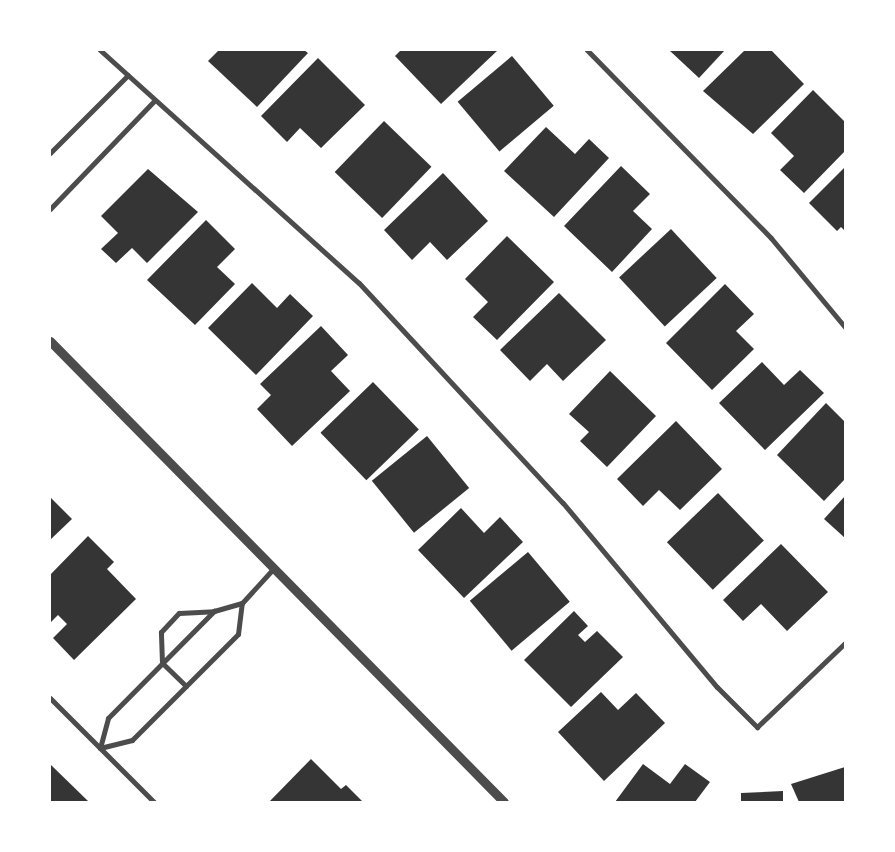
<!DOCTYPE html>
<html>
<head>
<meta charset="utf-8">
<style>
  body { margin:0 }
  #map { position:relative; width:895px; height:852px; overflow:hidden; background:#fff; font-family:Mulish,sans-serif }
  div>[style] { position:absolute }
  .building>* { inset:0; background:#353535; transform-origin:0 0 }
  .minor>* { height:5px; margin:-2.5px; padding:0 2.5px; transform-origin:2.5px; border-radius:2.5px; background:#4c4c4c }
  .tertiary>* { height:9px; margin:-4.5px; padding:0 4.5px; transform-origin:4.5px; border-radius:4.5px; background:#4c4c4c }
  span { translate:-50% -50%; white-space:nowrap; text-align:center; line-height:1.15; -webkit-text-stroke:4px #fff; paint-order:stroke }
  .frame { position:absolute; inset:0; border:51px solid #fff; pointer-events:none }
</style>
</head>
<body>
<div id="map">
  <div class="building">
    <i style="clip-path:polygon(219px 50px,304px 50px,308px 53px,257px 107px,208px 61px)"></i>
    <i style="clip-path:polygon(401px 50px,498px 50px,441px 104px,395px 56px)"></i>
    <i style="clip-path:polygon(669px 50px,725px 50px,699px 78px)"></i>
    <i style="clip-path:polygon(745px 50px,771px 50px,804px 84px,753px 134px,703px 91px)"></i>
    <i style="left:512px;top:56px;width:65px;height:71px;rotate:50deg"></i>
    <i style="clip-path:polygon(318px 58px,365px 105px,321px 148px,300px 128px,287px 142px,261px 116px)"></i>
    <i style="clip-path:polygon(813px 90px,845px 122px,845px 151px,804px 193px,780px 170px,794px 156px,771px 133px)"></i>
    <i style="left:384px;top:121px;width:66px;height:71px;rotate:44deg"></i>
    <i style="clip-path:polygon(546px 127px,575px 154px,589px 139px,609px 158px,554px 217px,504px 171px)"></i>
    <i style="clip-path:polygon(621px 166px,650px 194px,633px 211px,652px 229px,612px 272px,564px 226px)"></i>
    <i style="clip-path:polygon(845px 167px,845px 231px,841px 227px,837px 231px,809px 203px)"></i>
    <i style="clip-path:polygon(148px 169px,198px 212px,147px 263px,132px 248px,116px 263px,101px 249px,118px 233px,101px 216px)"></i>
    <i style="clip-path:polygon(443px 173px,488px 221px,447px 260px,430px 242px,412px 260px,384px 230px)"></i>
    <i style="clip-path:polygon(206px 220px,235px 249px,217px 267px,235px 284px,195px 325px,147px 280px)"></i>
    <i style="left:671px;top:229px;width:67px;height:71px;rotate:47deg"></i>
    <i style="clip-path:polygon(507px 236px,554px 282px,497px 340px,473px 317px,488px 302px,465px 279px)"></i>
    <i style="clip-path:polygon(252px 283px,277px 308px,290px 294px,313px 316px,256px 375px,208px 328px)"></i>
    <i style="clip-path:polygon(725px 284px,754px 314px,736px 331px,754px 349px,712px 390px,666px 343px)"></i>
    <i style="clip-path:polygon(559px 293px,606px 340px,563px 381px,547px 364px,530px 381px,500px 350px)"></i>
    <i style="clip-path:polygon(321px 326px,348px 355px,331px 371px,350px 391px,292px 446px,257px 409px,271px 395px,260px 384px)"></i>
    <i style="clip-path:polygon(762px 362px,784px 385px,800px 370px,824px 393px,765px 450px,719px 403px)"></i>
    <i style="clip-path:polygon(610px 371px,656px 416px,607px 467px,580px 441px,589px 432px,569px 414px)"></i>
    <i style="left:373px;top:382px;width:66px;height:73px;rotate:46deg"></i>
    <i style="clip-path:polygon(826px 403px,845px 422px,845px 479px,824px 501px,777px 455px)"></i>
    <i style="clip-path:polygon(676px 421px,722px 469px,680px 510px,659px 490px,643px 506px,617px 479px)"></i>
    <i style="left:427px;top:436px;width:67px;height:71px;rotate:51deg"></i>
    <i style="left:718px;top:493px;width:66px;height:71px;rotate:46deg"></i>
    <i style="clip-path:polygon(845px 496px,845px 538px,824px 519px)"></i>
    <i style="clip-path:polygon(50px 497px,72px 519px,50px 540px)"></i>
    <i style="clip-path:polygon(461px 508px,484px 533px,500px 517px,523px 542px,464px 598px,418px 550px)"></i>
    <i style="clip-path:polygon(88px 536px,114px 562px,107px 569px,136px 599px,74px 660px,53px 638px,67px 624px,58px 615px,50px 623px,50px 575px)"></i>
    <i style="clip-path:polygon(781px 544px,828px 592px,787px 631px,761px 604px,743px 621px,723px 600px)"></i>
    <i style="left:528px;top:552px;width:65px;height:76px;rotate:50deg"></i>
    <i style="clip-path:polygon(574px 611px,588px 626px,578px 635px,585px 642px,597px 631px,623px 657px,571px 707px,524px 660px)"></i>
    <i style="clip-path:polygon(601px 692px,618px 710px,636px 693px,665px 723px,604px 781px,558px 732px)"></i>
    <i style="clip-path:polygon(311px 759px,341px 789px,346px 785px,363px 802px,269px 802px)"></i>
    <i style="clip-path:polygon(50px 764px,89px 802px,50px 802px)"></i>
    <i style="clip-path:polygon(643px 764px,670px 784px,685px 764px,710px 782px,695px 802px,615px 802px)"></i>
    <i style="clip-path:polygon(845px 767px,845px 802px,799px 802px,791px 784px)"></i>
    <i style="clip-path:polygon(783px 791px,783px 802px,741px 802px,741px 793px)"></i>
  </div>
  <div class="minor">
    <i style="left:100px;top:50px;width:348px;rotate:42deg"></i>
    <i style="left:359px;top:283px;width:300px;rotate:47.2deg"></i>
    <i style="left:563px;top:503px;width:240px;rotate:50.1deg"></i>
    <i style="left:717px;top:687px;width:57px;rotate:45deg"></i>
    <i style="left:757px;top:727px;width:122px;rotate:-43.7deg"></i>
    <i style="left:587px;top:50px;width:263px;rotate:45.6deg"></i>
    <i style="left:771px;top:238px;width:116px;rotate:50.3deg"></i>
    <i style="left:50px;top:153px;width:110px;rotate:-45deg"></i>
    <i style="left:50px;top:209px;width:151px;rotate:-46.1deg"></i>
    <i style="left:186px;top:686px;width:33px;rotate:-136deg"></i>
    <i style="left:162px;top:663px;width:31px;rotate:-92deg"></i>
    <i style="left:161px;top:632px;width:26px;rotate:-47deg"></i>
    <i style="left:179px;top:613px;width:35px;rotate:-3deg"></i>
    <i style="left:50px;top:698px;width:147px;rotate:45deg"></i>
    <i style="left:100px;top:748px;width:31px;rotate:-75deg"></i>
    <i style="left:108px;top:718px;width:151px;rotate:-45.3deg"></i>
    <i style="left:214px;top:611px;width:29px;rotate:-16deg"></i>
    <i style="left:242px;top:603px;width:47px;rotate:-47.6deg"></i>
    <i style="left:100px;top:748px;width:33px;rotate:-14deg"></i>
    <i style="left:132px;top:740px;width:150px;rotate:-45deg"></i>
    <i style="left:238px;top:634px;width:31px;rotate:-83deg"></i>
  </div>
  <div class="tertiary">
    <i style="left:50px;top:341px;width:647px;rotate:45.44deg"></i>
  </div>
  <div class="frame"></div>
</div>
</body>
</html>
